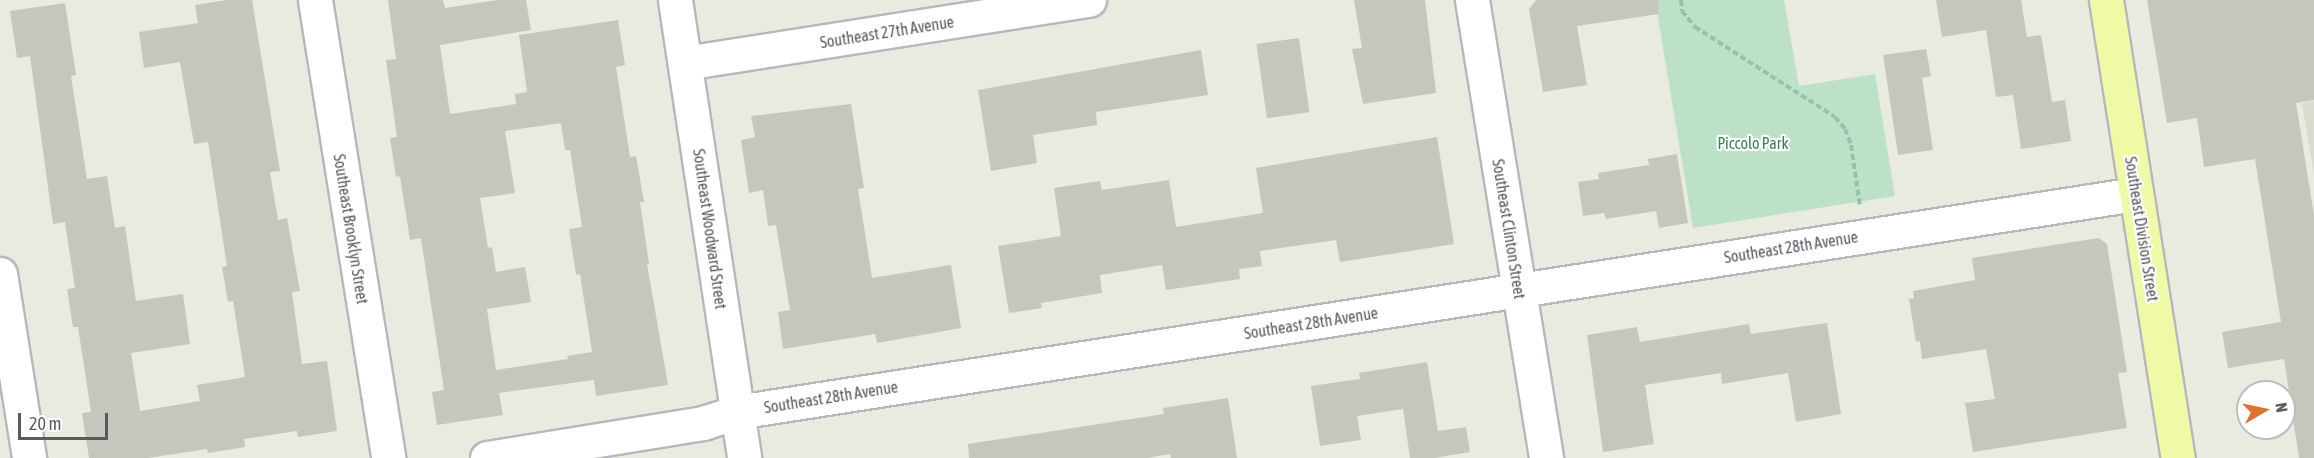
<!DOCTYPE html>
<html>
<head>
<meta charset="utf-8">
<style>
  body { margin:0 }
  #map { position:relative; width:2314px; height:458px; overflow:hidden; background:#eaebe0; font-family:"Asap Condensed",sans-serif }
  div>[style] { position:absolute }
  .education>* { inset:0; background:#dadace }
  .green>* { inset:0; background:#bde1c7 }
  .building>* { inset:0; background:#c5c6bc; transform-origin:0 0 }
  .path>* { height:4px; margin-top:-2px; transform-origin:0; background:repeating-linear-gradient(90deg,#97c1af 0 6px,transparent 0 9px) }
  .roads { filter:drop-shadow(2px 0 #b7b8be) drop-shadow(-2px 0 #b7b8be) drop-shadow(0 2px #b7b8be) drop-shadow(0 -2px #b7b8be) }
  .minor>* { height:33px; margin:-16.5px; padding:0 16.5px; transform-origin:16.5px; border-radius:16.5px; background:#fff }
  .major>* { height:33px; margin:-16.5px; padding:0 16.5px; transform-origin:16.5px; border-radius:16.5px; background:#eff9a6 }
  span { translate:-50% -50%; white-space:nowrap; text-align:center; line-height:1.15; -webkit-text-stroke:4.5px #fff; paint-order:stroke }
  .street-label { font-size:16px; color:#585a60 }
  .park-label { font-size:16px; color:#397f50 }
  .north { position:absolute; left:2236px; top:380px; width:60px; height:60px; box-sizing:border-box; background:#fff; border:2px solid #bcbdbf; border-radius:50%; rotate:81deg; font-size:16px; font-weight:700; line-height:24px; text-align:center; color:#585a60 }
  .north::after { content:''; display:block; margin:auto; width:21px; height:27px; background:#dd7133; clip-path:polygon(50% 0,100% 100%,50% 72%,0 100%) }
  .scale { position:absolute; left:18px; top:413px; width:90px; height:27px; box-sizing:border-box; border:3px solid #585a60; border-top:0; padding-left:8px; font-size:18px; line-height:21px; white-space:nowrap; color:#585a60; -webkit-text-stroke:4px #fff; paint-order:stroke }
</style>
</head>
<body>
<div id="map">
  <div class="education">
    <i style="clip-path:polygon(2314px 101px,2314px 174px,2302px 103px)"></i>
  </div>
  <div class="green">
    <i style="clip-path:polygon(1655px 0,1784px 0,1799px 86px,1875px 74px,1895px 196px,1693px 228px)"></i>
  </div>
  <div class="building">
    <i style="clip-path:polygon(227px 0,252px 0,280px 171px,270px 172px,278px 220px,287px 218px,300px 291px,292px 292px,302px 364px,327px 361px,337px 431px,298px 437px,297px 431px,244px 439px,245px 447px,208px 453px,207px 449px,148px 458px,89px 458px,82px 413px,91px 412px,78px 327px,73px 327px,67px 289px,75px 288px,65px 222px,53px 224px,30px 56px,17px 58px,10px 11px,65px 3px,76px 75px,71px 76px,87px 179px,107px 176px,115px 228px,125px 226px,136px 301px,183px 294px,190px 344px,131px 353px,140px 411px,200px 401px,197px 385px,245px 377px,233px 301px,228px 302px,222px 267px,227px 266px,208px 142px,194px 144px,180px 62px,144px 68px,139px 32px,198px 23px,195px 5px)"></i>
    <i style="clip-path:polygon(evenodd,388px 0,443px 0,445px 8px,498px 0,526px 0,531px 30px,440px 45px,450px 114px,516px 104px,515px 94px,527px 92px,519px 35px,618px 20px,625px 65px,616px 67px,630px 157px,636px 156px,644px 202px,640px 202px,649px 264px,647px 264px,668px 385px,596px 396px,594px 380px,499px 393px,503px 415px,437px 425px,432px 392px,444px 390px,421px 238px,410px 240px,400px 176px,396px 177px,390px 138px,397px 137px,386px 60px,396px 59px,388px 0,561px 123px,565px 150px,570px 150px,582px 227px,569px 229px,576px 275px,580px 274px,592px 352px,567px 356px,568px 359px,496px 370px,487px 309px,531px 302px,525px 267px,496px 272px,492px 247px,488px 248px,480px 198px,515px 193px,505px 131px,561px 123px)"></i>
    <i style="clip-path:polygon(1354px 0,1425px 0,1436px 93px,1363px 104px,1352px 49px,1362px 48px)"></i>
    <i style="clip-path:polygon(1536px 0,1658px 0,1659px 14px,1577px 26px,1587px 85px,1543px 92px,1529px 9px)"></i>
    <i style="clip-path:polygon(1936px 0,2021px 0,2027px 37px,2041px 35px,2052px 102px,2065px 100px,2071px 141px,2021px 149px,2013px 95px,1996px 97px,1986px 30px,1942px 37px)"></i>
    <i style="clip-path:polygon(2147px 0,2314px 0,2314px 100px,2296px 103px,2314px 215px,2314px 458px,2299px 458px,2284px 359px,2228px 368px,2222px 332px,2281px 322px,2255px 159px,2204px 167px,2197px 118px,2167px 123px)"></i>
    <i style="left:1299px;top:38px;width:75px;height:43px;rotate:82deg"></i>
    <i style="clip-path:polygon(1926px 49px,1931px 76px,1922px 78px,1933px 150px,1898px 155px,1883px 55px)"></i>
    <i style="clip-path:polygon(1201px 50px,1208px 95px,1096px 112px,1097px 125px,1033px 135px,1037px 163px,991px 171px,978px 90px)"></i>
    <i style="clip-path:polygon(851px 104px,864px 188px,858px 189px,872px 278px,951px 265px,961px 328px,877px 343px,875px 334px,783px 349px,778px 312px,790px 310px,776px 225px,768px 226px,763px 190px,749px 193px,741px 140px,755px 137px,751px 116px)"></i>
    <i style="clip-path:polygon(1437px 137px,1454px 244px,1340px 262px,1336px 240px,1260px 251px,1262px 266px,1239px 269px,1240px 279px,1166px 290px,1162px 265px,1100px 275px,1102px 293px,1041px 303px,1042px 308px,1009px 313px,998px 246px,1061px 236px,1054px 188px,1100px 181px,1102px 190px,1169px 180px,1176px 227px,1263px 213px,1256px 168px)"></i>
    <i style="clip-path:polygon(1677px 154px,1688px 223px,1659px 228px,1656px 211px,1606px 219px,1604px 213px,1583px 216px,1578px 182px,1599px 179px,1598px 173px,1649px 165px,1648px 159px)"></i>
    <i style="clip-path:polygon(2099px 238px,2107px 244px,2127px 372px,2118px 373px,2127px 428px,1973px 452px,1965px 403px,1995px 399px,1986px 349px,1922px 359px,1920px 341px,1916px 342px,1909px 299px,1914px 298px,1913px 291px,1975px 280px,1972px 258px)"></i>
    <i style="clip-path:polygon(1827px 323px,1841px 414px,1796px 422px,1788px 373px,1722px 384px,1721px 373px,1645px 385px,1654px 444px,1603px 452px,1587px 335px,1637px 327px,1640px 342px,1749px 324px,1751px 334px)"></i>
    <i style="clip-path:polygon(1427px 362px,1438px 431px,1466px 427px,1470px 452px,1434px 458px,1410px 458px,1403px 409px,1357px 416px,1361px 440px,1320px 446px,1311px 386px,1360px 379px,1359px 373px)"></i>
    <i style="clip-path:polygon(1228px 398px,1237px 458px,1171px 458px,1170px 454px,1147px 458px,969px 458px,968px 444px,1164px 414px,1163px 408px)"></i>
  </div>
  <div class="path">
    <i style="left:1681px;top:0;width:11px;rotate:85deg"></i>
    <i style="left:1682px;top:11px;width:21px;rotate:51deg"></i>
    <i style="left:1695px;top:27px;width:166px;rotate:32.7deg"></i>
    <i style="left:1835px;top:117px;width:16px;rotate:50deg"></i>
    <i style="left:1845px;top:129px;width:17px;rotate:69deg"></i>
    <i style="left:1851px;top:145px;width:62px;rotate:81.6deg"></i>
  </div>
  <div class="roads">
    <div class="minor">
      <i style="left:315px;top:0;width:464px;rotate:80.9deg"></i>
      <i style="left:675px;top:0;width:463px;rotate:81.4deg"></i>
      <i style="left:1472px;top:0;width:464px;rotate:80.8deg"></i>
      <i style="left:685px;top:63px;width:409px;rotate:-8.9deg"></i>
      <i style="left:0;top:274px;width:186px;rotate:81deg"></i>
      <i style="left:487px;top:458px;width:219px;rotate:-9.2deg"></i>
      <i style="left:703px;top:423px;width:36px;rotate:-18deg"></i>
      <i style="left:737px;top:412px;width:1416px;rotate:-8.86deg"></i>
    </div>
    <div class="major">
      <i style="left:2106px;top:0;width:464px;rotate:81.1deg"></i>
    </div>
  </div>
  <div class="street-label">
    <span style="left:887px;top:32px;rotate:-9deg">Southeast 27th Avenue</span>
    <span style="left:351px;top:229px;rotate:81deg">Southeast Brooklyn Street</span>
    <span style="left:710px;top:229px;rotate:82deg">Southeast Woodward Street</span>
    <span style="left:1509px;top:229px;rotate:81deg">Southeast Clinton Street</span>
    <span style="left:2142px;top:229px;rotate:81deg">Southeast Division Street</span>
    <span style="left:1791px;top:247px;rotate:-9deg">Southeast 28th Avenue</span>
    <span style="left:1311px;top:323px;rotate:-9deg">Southeast 28th Avenue</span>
    <span style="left:831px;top:397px;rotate:-9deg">Southeast 28th Avenue</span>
  </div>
  <div class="park-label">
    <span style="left:1753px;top:143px">Piccolo Park</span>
  </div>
  <div class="north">N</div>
  <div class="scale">20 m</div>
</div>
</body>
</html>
